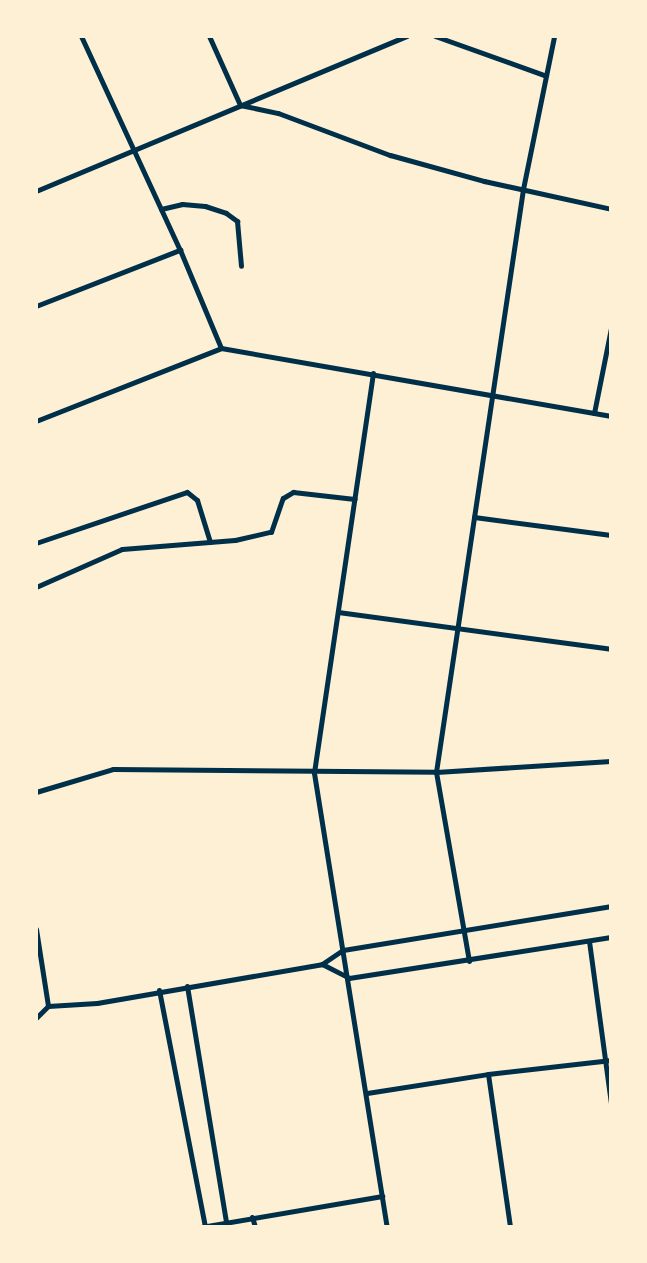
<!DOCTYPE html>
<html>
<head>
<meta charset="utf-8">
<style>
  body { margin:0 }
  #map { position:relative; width:647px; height:1263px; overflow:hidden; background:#fdf0d5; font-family:Mulish,sans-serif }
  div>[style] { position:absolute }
  .minor>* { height:5px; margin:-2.5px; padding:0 2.5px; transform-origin:2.5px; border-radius:2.5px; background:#003049 }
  span { translate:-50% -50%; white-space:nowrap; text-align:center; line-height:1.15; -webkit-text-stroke:7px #fdf0d5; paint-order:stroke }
  .frame { position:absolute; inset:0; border:38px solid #fdf0d5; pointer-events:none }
</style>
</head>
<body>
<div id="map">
  <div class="minor">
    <i style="left:81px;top:36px;width:236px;rotate:65.2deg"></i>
    <i style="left:180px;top:250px;width:106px;rotate:67.3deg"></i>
    <i style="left:209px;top:36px;width:76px;rotate:65.8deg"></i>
    <i style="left:240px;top:105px;width:39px;rotate:12deg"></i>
    <i style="left:278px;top:113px;width:120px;rotate:20.6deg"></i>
    <i style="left:390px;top:155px;width:98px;rotate:15.5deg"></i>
    <i style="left:484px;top:181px;width:130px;rotate:12.4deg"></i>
    <i style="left:435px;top:36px;width:116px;rotate:19.7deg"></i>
    <i style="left:36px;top:191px;width:402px;rotate:-22.7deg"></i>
    <i style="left:161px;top:209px;width:22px;rotate:-13deg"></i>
    <i style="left:182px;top:204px;width:23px;rotate:5deg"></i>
    <i style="left:205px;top:206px;width:22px;rotate:18deg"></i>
    <i style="left:226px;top:213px;width:14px;rotate:36deg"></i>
    <i style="left:237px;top:221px;width:45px;rotate:84.9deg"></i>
    <i style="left:36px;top:306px;width:155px;rotate:-21.3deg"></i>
    <i style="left:221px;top:348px;width:396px;rotate:9.9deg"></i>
    <i style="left:373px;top:373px;width:404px;rotate:98.4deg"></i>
    <i style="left:314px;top:773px;width:460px;rotate:80.9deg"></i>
    <i style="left:594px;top:413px;width:87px;rotate:-78.7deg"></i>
    <i style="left:36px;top:421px;width:199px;rotate:-21.5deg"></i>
    <i style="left:474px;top:517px;width:138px;rotate:7.5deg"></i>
    <i style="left:36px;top:543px;width:159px;rotate:-18.7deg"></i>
    <i style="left:187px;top:492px;width:13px;rotate:39deg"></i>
    <i style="left:197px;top:500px;width:44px;rotate:72.8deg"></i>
    <i style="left:36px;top:587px;width:94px;rotate:-23.8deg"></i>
    <i style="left:122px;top:549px;width:113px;rotate:-4.6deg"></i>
    <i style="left:235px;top:540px;width:37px;rotate:-13deg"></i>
    <i style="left:271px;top:532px;width:36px;rotate:-71deg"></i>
    <i style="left:283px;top:498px;width:12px;rotate:-31deg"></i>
    <i style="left:293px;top:492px;width:62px;rotate:6.4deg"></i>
    <i style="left:338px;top:612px;width:275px;rotate:7.7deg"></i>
    <i style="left:36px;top:792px;width:80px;rotate:-16.6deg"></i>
    <i style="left:113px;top:769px;width:323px;rotate:0.5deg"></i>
    <i style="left:436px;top:772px;width:175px;rotate:-3.6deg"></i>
    <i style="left:36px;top:929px;width:78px;rotate:81.1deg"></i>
    <i style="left:589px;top:941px;width:163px;rotate:82.3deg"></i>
    <i style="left:469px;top:961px;width:192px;rotate:-99.9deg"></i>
    <i style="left:436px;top:772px;width:589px;rotate:-81.51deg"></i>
    <i style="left:523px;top:189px;width:156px;rotate:-78.5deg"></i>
    <i style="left:322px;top:964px;width:30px;rotate:27deg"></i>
    <i style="left:349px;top:978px;width:265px;rotate:-8.9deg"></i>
    <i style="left:187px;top:986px;width:239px;rotate:80.6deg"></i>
    <i style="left:159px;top:990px;width:240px;rotate:79deg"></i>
    <i style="left:36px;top:1018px;width:17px;rotate:-45deg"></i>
    <i style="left:48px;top:1006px;width:49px;rotate:-3.5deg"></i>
    <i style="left:97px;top:1003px;width:228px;rotate:-9.8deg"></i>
    <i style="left:322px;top:964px;width:25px;rotate:-34deg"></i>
    <i style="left:343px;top:950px;width:272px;rotate:-9.3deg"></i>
    <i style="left:488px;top:1074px;width:155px;rotate:81.8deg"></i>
    <i style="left:367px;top:1093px;width:122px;rotate:-8.9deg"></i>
    <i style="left:488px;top:1074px;width:124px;rotate:-6.5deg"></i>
    <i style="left:252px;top:1217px;width:10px;rotate:73deg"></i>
    <i style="left:201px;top:1227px;width:184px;rotate:-9.7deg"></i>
  </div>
  <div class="frame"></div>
</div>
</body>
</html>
